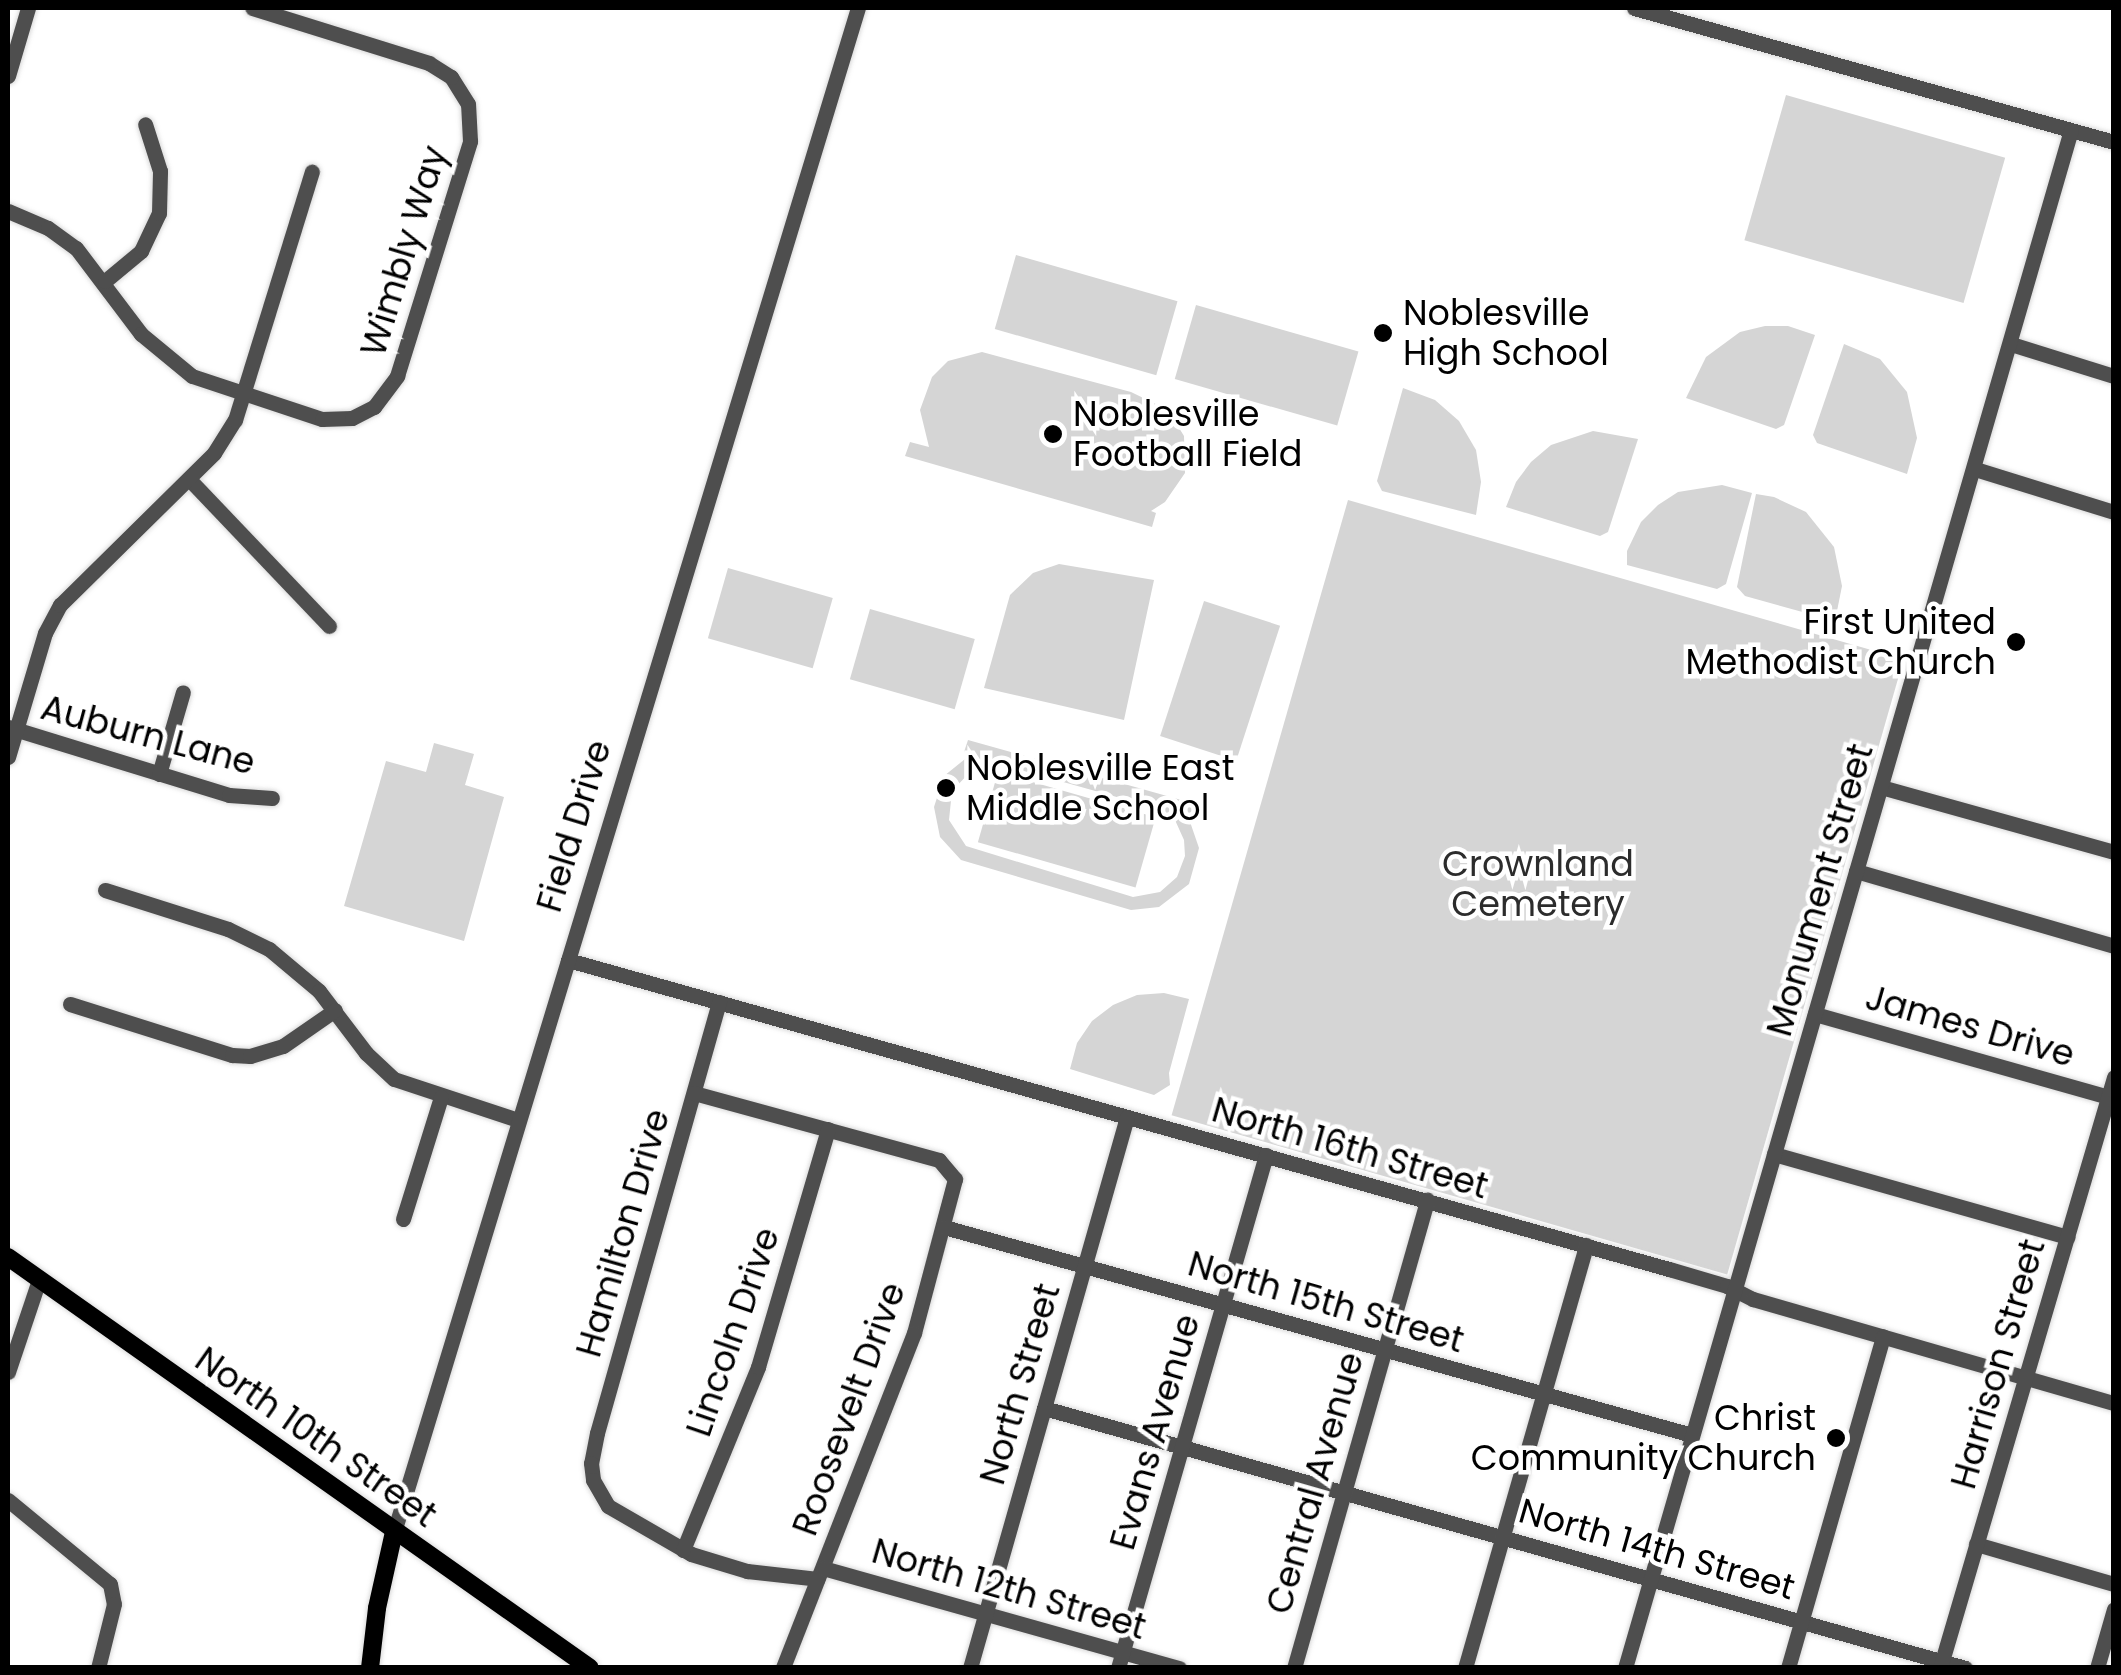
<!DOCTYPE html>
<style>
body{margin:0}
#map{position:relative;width:2121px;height:1675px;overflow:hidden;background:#fff;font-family:Poppins,sans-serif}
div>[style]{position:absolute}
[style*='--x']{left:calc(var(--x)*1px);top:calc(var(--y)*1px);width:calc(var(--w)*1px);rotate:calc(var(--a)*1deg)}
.green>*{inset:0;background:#d5d5d5;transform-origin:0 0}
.roads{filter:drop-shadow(0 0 2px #dbdbdb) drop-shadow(0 0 2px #dbdbdb)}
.minor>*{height:15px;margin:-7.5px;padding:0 7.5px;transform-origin:7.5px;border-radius:7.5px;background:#4e4e4e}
.major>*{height:18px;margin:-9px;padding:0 9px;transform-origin:9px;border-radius:9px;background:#000}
.dots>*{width:28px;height:28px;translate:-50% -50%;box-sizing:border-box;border:5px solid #fff;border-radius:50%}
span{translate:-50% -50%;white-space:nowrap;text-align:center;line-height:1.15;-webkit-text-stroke:9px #fff;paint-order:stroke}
.street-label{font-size:35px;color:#000}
.poi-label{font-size:35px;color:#000}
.left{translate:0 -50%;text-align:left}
.right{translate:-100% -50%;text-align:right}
.park-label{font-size:35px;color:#2c2c2c}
.frame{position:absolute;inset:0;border:10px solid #000;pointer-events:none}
</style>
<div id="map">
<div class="green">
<div style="left:1786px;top:95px;width:228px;height:151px;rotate:16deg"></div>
<div style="left:1016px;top:255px;width:168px;height:77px;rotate:16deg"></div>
<div style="left:1196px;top:305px;width:169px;height:77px;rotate:16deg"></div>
<div style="clip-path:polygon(1765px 326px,1788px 326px,1815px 335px,1784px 425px,1776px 429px,1686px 398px,1706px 357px,1740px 332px)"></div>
<div style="clip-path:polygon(1844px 344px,1880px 359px,1907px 392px,1917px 438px,1907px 474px,1817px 443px,1813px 435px)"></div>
<div style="clip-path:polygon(982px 352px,1131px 392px,1168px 410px,1184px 436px,1185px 473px,1165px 502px,1151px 511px,1156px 513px,1152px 527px,905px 456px,910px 442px,929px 447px,920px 410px,932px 377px,948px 361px)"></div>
<div style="clip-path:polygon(1403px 388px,1435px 400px,1459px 421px,1476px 450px,1481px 482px,1476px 515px,1382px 491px,1377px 481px)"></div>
<div style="clip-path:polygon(1593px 431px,1638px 439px,1608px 532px,1600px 536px,1506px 507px,1516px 482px,1531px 462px,1551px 445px)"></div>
<div style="clip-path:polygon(1722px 485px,1752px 493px,1726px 584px,1717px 589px,1627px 565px,1627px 551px,1641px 522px,1658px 505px,1678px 492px)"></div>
<div style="clip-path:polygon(1756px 494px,1774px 497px,1806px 512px,1834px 547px,1842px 586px,1835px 621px,1745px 596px,1737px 587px)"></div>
<div style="left:1348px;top:500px;width:578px;height:640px;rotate:16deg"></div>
<div style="clip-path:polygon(1059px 564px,1154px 580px,1124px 720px,984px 688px,1010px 595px,1033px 573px)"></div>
<div style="left:728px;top:568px;width:109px;height:73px;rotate:16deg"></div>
<div style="left:1204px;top:601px;width:80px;height:142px;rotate:18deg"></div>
<div style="left:870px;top:609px;width:109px;height:73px;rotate:16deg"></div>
<div style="clip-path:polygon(evenodd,968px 740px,1199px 805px,1195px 817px,1188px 816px,1199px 848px,1189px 884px,1159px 907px,1131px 910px,961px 860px,940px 837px,934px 807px,944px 776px,970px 755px,964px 752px,968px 740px,999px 764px,1163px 810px,1175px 820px,1184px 840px,1185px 856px,1177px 877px,1160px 892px,1133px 897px,966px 846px,949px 820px,952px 791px,972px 770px,999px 764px)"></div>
<div style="clip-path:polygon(434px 743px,474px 754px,465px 785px,504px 797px,464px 941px,344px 906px,386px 761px,426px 772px)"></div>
<div style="left:998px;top:772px;width:164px;height:73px;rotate:16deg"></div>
<div style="clip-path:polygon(1164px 993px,1189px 999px,1169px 1073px,1170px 1085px,1154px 1095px,1070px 1069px,1077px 1043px,1092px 1021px,1113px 1005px,1137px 995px)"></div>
</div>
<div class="roads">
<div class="minor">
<div style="--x:1634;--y:8;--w:498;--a:15.6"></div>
<div style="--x:8;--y:76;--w:71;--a:-73.6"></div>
<div style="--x:8;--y:211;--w:43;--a:23"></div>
<div style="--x:48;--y:228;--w:34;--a:36"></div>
<div style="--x:76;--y:248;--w:108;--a:52.9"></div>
<div style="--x:141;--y:334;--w:66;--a:39.5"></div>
<div style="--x:192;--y:376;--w:137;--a:18.3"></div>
<div style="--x:322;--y:419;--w:30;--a:-2"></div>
<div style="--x:352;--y:418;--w:25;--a:-27"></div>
<div style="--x:374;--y:407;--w:39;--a:-53"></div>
<div style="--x:397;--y:376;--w:246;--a:-72.7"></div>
<div style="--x:470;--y:141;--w:37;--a:-93"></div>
<div style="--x:468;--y:104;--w:32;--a:-122"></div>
<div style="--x:451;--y:77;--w:26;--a:-148"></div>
<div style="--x:429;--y:63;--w:185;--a:-162.7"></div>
<div style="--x:105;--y:281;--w:47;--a:-39.8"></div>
<div style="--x:141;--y:251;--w:42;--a:-64.7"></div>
<div style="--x:159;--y:213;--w:42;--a:-88.6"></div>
<div style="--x:160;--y:171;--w:49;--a:-107.7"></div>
<div style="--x:2011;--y:344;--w:108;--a:17.3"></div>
<div style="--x:1975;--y:469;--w:145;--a:17.2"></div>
<div style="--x:189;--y:479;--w:203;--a:46.4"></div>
<div style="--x:8;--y:727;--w:231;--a:17.1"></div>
<div style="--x:229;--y:795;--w:43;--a:4"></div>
<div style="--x:8;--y:757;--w:129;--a:-73.4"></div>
<div style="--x:45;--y:633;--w:32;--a:-62"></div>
<div style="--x:60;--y:605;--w:216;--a:-44.6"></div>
<div style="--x:214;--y:453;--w:39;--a:-58"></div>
<div style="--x:235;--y:420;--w:260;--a:-72.8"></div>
<div style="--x:159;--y:774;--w:85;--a:-73.7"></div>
<div style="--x:1881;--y:787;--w:242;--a:15.6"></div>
<div style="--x:1856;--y:871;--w:269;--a:16.2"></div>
<div style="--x:105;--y:890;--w:129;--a:17.6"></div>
<div style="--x:228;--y:929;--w:46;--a:26"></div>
<div style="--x:269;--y:949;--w:65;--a:40"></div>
<div style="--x:319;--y:991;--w:78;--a:52.8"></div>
<div style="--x:366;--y:1053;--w:38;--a:43"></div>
<div style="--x:394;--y:1079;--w:131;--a:18.3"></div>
<div style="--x:568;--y:960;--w:1144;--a:15.68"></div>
<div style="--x:1669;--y:1269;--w:60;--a:16.3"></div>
<div style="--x:1727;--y:1286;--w:29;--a:27"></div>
<div style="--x:1753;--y:1299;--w:376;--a:16.1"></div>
<div style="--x:719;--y:1002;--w:448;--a:105.8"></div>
<div style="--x:597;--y:1433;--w:31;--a:101"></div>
<div style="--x:591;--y:1463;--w:17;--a:83"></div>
<div style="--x:593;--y:1480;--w:30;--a:60"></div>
<div style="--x:608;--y:1506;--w:96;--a:30"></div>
<div style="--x:691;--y:1554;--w:59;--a:16.9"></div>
<div style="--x:747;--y:1571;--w:71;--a:6.4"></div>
<div style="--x:70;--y:1004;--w:170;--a:17.5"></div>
<div style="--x:232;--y:1055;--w:18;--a:3"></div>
<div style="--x:250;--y:1056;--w:34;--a:-17"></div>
<div style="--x:283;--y:1046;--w:63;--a:-34.7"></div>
<div style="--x:1815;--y:1014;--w:305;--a:15.8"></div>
<div style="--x:694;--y:1093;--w:254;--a:15.3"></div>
<div style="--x:939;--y:1160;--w:25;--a:50"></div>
<div style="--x:955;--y:1179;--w:159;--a:104.9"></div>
<div style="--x:914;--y:1333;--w:360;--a:111.4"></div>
<div style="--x:1774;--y:1154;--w:305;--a:15.8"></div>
<div style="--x:403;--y:1219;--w:128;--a:-72.7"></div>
<div style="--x:944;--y:1227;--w:776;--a:15.54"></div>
<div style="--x:8;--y:1372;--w:97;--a:-71.4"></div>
<div style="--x:1044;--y:1408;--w:957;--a:15.76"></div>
<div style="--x:8;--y:1500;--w:132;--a:39.5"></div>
<div style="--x:110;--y:1584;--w:20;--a:79"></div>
<div style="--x:114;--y:1604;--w:66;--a:104"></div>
<div style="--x:394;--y:1532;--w:1593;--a:-73.07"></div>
<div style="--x:1976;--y:1544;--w:144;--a:16.2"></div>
<div style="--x:683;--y:1550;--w:198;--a:-67.7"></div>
<div style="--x:758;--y:1367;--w:248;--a:-73.6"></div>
<div style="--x:823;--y:1568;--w:370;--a:15.7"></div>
<div style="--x:970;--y:1668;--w:573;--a:-74.1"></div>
<div style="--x:1118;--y:1668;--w:534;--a:-73.91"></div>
<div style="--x:1294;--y:1668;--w:487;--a:-74.1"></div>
<div style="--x:1465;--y:1668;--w:440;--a:-74"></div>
<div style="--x:1625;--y:1668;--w:1601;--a:-73.83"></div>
<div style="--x:1788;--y:1668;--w:345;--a:-74"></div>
<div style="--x:1940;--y:1668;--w:616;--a:-73.59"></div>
<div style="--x:2097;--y:1668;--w:61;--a:-73.9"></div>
</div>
<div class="major">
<div style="--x:8;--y:1257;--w:712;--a:35.23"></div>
<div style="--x:370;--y:1668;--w:60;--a:-83.3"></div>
<div style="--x:377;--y:1608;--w:78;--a:-77.4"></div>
</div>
</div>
<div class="dots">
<div style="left:1383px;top:333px;background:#000"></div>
<div style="left:1053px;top:434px;background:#000"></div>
<div style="left:2016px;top:642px;background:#000"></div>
<div style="left:946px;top:788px;background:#000"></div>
<div style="left:1836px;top:1438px;background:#000"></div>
</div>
<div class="street-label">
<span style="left:404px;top:251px;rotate:-73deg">Wimbly Way</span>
<span style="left:148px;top:735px;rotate:15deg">Auburn Lane</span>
<span style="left:574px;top:826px;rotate:-73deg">Field Drive</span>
<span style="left:1820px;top:890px;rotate:-74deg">Monument Street</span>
<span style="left:1970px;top:1026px;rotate:16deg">James Drive</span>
<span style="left:1350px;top:1148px;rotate:16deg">North 16th Street</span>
<span style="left:623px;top:1233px;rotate:-74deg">Hamilton Drive</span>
<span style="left:1326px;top:1302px;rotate:16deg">North 15th Street</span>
<span style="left:733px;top:1332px;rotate:-71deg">Lincoln Drive</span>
<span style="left:1998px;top:1364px;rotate:-74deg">Harrison Street</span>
<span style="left:1020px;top:1384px;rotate:-74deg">North Street</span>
<span style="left:849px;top:1409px;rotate:-70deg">Roosevelt Drive</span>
<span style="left:1155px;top:1432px;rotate:-74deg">Evans Avenue</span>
<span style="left:316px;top:1437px;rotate:35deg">North 10th Street</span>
<span style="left:1315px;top:1483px;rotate:-74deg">Central Avenue</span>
<span style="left:1657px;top:1549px;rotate:16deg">North 14th Street</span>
<span style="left:1009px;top:1589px;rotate:16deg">North 12th Street</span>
</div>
<div class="poi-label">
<span class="left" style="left:1403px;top:333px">Noblesville<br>High School</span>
<span class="left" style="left:1073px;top:434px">Noblesville<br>Football Field</span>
<span class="right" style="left:1996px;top:642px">First United<br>Methodist Church</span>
<span class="left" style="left:966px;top:788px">Noblesville East<br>Middle School</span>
<span class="right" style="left:1816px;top:1438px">Christ<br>Community Church</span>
</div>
<div class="park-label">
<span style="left:1538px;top:884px">Crownland<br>Cemetery</span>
</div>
<div class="frame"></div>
</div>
